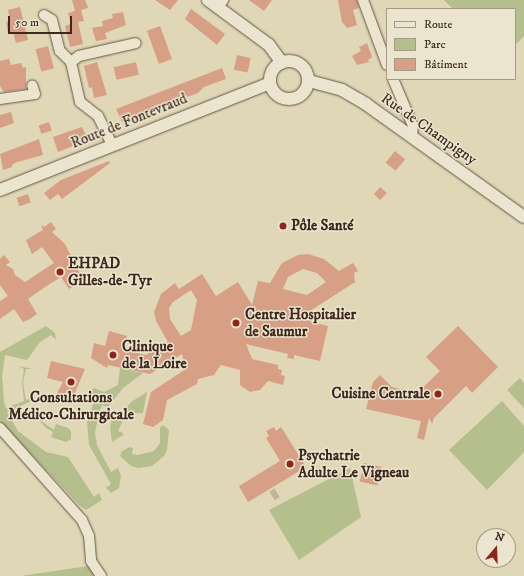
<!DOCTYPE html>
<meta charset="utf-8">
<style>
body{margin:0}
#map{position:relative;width:524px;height:576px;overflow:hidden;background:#e0d7b7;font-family:"IM FELL DW Pica",serif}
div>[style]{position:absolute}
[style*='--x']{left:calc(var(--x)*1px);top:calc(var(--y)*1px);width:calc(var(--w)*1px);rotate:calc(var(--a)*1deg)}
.green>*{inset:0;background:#b5be8d}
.building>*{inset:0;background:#d69f86;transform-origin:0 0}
.minor-tunnel>*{height:10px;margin-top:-5px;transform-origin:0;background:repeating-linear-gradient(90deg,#c0b498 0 10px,transparent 0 15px)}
.roads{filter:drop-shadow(0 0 1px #665443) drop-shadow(0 0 1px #665443)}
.minor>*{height:10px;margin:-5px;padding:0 5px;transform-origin:5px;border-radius:5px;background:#ebe5d0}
.tertiary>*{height:12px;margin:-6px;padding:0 6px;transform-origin:6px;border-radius:6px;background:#ebe5d0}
.tertiary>.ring{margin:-6px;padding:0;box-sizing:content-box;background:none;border:12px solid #ebe5d0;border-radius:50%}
.dots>*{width:11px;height:11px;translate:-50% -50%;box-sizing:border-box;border:2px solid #ebe5d0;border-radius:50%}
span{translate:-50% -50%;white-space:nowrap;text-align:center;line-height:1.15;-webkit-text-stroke:3px #ebe5d0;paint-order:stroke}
.street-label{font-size:15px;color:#3e281c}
.poi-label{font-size:15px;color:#3e281c;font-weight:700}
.left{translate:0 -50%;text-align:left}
.right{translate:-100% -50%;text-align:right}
.legend{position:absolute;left:386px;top:8px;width:130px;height:72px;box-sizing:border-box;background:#ebe5d0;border:1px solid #a69988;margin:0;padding:5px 7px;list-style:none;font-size:12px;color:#3e281c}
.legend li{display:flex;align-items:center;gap:8px;height:20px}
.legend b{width:20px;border:1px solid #a69988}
.north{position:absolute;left:476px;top:528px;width:40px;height:40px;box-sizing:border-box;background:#ebe5d0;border:1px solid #a69988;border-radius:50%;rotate:19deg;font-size:11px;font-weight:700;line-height:16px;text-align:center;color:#3e281c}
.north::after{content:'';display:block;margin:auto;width:14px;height:18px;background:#8f2418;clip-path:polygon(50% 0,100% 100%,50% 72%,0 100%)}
.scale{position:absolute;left:8px;top:16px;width:64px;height:18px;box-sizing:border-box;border:2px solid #3e281c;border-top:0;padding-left:5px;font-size:12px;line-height:14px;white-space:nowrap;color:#3e281c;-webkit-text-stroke:3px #ebe5d0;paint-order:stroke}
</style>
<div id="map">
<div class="green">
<div style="clip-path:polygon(444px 0,524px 0,524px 36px,515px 45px,515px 9px,453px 9px)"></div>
<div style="clip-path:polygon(46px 326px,55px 333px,56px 340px,51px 335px,40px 342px,27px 360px,5px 355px,2px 376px,4px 402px,6px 408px,24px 401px,22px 383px,24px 369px,18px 366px,32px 369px,26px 369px,23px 383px,26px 400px,32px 398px,32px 401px,7px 412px,18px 431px,46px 452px,68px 457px,94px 497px,99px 493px,102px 500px,86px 510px,80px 506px,0 421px,0 352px)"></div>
<div style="clip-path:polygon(120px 368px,143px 373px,123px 388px,108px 407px,102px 405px,99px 413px,95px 433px,97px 445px,111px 472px,118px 468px,121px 476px,119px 488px,111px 493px,106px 488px,111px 484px,89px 445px,87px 422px,95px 398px,88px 395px,94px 388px,104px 392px,118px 385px)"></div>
<div style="clip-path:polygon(520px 378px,524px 383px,524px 408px,507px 390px)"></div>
<div style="clip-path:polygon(147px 392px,143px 413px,134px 413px,123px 420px,118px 431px,123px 433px,123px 435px,112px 442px,110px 428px,112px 417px,118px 419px,131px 402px)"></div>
<div style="clip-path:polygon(502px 401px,524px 426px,524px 452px,487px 490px,449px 450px)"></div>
<div style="clip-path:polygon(36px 405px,31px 410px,40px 420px,54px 430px,56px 424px,68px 428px,71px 431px,71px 439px,66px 442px,51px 437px,53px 432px,46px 428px,30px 410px,23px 411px)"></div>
<div style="clip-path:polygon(163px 425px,169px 430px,167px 450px,164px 456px,152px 466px,138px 468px,131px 466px,120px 456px,122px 451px,130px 447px,133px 448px,132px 454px,138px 455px,154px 451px,160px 443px,160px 427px)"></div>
<div style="clip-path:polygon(350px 468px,361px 517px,299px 560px,269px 510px)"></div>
<div style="clip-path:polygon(90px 565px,97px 576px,21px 576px,88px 566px)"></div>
</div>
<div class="building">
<div style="clip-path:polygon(72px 0,85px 0,88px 8px,81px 10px,84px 21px,78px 22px,83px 44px,70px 47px,65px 26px,71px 24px,68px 13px,75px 11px)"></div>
<div style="clip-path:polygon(155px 0,178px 0,170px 10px)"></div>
<div style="clip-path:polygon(249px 0,272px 0,264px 11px)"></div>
<div style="clip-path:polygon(338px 0,357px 0,359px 8px,353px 10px,357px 25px,347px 28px,342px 22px)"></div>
<div style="clip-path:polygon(20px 7px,28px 40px,16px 43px,13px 32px,8px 33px,6px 22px,10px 21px,8px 10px)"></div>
<div style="clip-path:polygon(191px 9px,225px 34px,217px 45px,185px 19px)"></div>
<div style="clip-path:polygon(123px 12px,126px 25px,105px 33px,107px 39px,96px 41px,92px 28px,103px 26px,102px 21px,113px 18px,112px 14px)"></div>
<div style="left:160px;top:26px;width:35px;height:14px;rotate:70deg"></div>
<div style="clip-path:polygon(367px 43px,372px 57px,368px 60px,369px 62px,357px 65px,352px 56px,361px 51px,359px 47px)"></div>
<div style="left:48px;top:46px;width:23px;height:13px;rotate:75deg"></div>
<div style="left:237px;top:55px;width:14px;height:15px;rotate:12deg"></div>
<div style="clip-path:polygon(9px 59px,11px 65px,21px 63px,23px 68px,26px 67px,26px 89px,4px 92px,0 86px,0 61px)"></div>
<div style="clip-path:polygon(97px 62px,107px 95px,94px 98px,92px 87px,89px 88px,84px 66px)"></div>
<div style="left:136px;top:62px;width:13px;height:23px;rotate:77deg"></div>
<div style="clip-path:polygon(222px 68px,226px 79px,204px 87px,198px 93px,187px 97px,187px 95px,122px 122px,116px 109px)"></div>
<div style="clip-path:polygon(11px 112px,14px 123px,0 128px,0 115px)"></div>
<div style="left:49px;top:122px;width:9px;height:11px;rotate:72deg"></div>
<div style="clip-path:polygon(82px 127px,88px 140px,58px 152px,53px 137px)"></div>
<div style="clip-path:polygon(39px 139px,43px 155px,17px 162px,12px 165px,12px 167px,3px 170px,0 154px)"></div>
<div style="left:395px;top:151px;width:13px;height:15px;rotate:39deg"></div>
<div style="clip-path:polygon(109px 161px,110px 163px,62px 199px,58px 194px,50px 200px,44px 193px,61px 180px)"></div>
<div style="clip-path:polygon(380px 187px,387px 193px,380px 200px,374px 194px)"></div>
<div style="left:28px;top:194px;width:9px;height:12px;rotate:72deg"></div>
<div style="clip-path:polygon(51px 222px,56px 229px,52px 232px,65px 244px,72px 258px,70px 260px,85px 279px,69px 289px,61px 277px,45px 287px,28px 299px,37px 314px,30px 319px,23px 322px,14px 309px,0 319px,0 301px,8px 296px,0 285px,0 259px,4px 255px,10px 262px,6px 265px,13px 269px,15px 275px,25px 282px,54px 263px,42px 247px,32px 254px,26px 240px,43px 230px,41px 225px,44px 227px)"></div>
<div style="clip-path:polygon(evenodd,308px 254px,324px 259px,339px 271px,353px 263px,358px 271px,354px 273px,355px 282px,310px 311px,313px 317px,311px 322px,328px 326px,320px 361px,294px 355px,294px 359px,287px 358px,288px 354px,246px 344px,252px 359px,278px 365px,278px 369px,282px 370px,281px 375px,285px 376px,283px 385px,268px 381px,260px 390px,250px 392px,240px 385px,240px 370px,221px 365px,214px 375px,198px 379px,197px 384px,167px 400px,163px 420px,153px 427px,143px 424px,151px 392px,186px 369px,182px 354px,150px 374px,108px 365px,107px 368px,91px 358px,94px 343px,105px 346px,109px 331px,127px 336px,123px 350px,146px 355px,168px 342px,156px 321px,154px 312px,161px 294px,175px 283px,179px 289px,202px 274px,216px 296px,238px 282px,252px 305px,258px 281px,270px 283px,282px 263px,298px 255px,308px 254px,303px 269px,317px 273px,326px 282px,307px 295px,283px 289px,288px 277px,303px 269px,308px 254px,191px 290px,197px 300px,191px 330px,181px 336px,170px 319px,169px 308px,173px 302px,191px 290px)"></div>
<div style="clip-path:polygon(458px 326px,498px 367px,472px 393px,466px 386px,434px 418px,432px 424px,429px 418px,424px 440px,417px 438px,421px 421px,366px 409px,373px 382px,380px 375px,392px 387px,417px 393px,440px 371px,426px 357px)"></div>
<div style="clip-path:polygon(51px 361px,85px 369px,71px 402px,56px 395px,63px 382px,47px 378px)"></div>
<div style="clip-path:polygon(274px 427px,276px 431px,281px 427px,306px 467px,248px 502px,239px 486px,280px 461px,266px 438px,269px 436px,266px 431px)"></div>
<div style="left:364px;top:463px;width:18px;height:19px;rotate:13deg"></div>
</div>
<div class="minor-tunnel">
<div style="--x:272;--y:496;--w:6;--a:-31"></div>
</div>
<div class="roads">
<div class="minor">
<div style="--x:363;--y:0;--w:69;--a:69.7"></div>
<div style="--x:218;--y:7;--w:9;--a:-54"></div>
<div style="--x:44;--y:15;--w:9;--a:32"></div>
<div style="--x:52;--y:20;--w:32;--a:76"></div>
<div style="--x:60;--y:51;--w:16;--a:45"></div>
<div style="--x:71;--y:62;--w:41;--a:77.3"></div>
<div style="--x:80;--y:102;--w:23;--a:38"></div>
<div style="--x:98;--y:116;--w:32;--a:64"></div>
<div style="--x:71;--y:62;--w:10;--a:-37"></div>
<div style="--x:79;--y:56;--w:58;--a:-12.8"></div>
<div style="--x:393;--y:79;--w:51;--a:66.9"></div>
<div style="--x:413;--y:126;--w:9;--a:96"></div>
<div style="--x:0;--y:99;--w:35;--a:-8"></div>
<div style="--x:35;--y:94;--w:9;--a:-108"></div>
<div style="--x:0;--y:428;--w:123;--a:48.3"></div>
<div style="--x:82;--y:520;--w:17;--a:66"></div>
<div style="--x:89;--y:536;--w:25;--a:85"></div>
<div style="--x:91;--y:561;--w:18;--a:56"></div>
</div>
<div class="tertiary">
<div style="--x:208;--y:0;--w:76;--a:36.4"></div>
<div style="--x:269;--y:45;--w:22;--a:54"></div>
<div class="ring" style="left:270px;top:61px;width:26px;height:26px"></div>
<div style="--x:309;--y:81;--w:34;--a:15"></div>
<div style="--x:342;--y:90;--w:28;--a:30"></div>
<div style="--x:366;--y:104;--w:194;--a:35.6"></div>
<div style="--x:0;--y:190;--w:290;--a:-21.6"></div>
</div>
</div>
<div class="dots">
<div style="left:283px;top:226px;background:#8f2418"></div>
<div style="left:60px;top:272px;background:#8f2418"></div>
<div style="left:236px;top:323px;background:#8f2418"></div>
<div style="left:113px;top:355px;background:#8f2418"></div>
<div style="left:71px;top:382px;background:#8f2418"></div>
<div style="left:438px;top:394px;background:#8f2418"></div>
<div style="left:290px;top:464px;background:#8f2418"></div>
</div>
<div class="street-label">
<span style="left:129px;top:121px;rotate:-22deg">Route de Fontevraud</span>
<span style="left:429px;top:129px;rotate:35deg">Rue de Champigny</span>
</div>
<div class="poi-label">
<span class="left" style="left:291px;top:226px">Pôle Santé</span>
<span class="left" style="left:68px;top:272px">EHPAD<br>Gilles-de-Tyr</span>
<span class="left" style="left:245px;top:323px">Centre Hospitalier<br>de Saumur</span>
<span class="left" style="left:122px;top:355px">Clinique<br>de la Loire</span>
<span class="right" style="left:430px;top:394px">Cuisine Centrale</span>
<span style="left:71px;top:406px">Consultations<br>Médico-Chirurgicale</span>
<span class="left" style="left:298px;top:464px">Psychatrie<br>Adulte Le Vigneau</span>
</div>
<ul class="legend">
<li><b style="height:5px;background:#ebe5d0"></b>Route</li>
<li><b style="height:11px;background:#b5be8d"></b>Parc</li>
<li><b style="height:11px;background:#d69f86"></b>Bâtiment</li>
</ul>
<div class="north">N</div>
<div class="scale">50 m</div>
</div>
